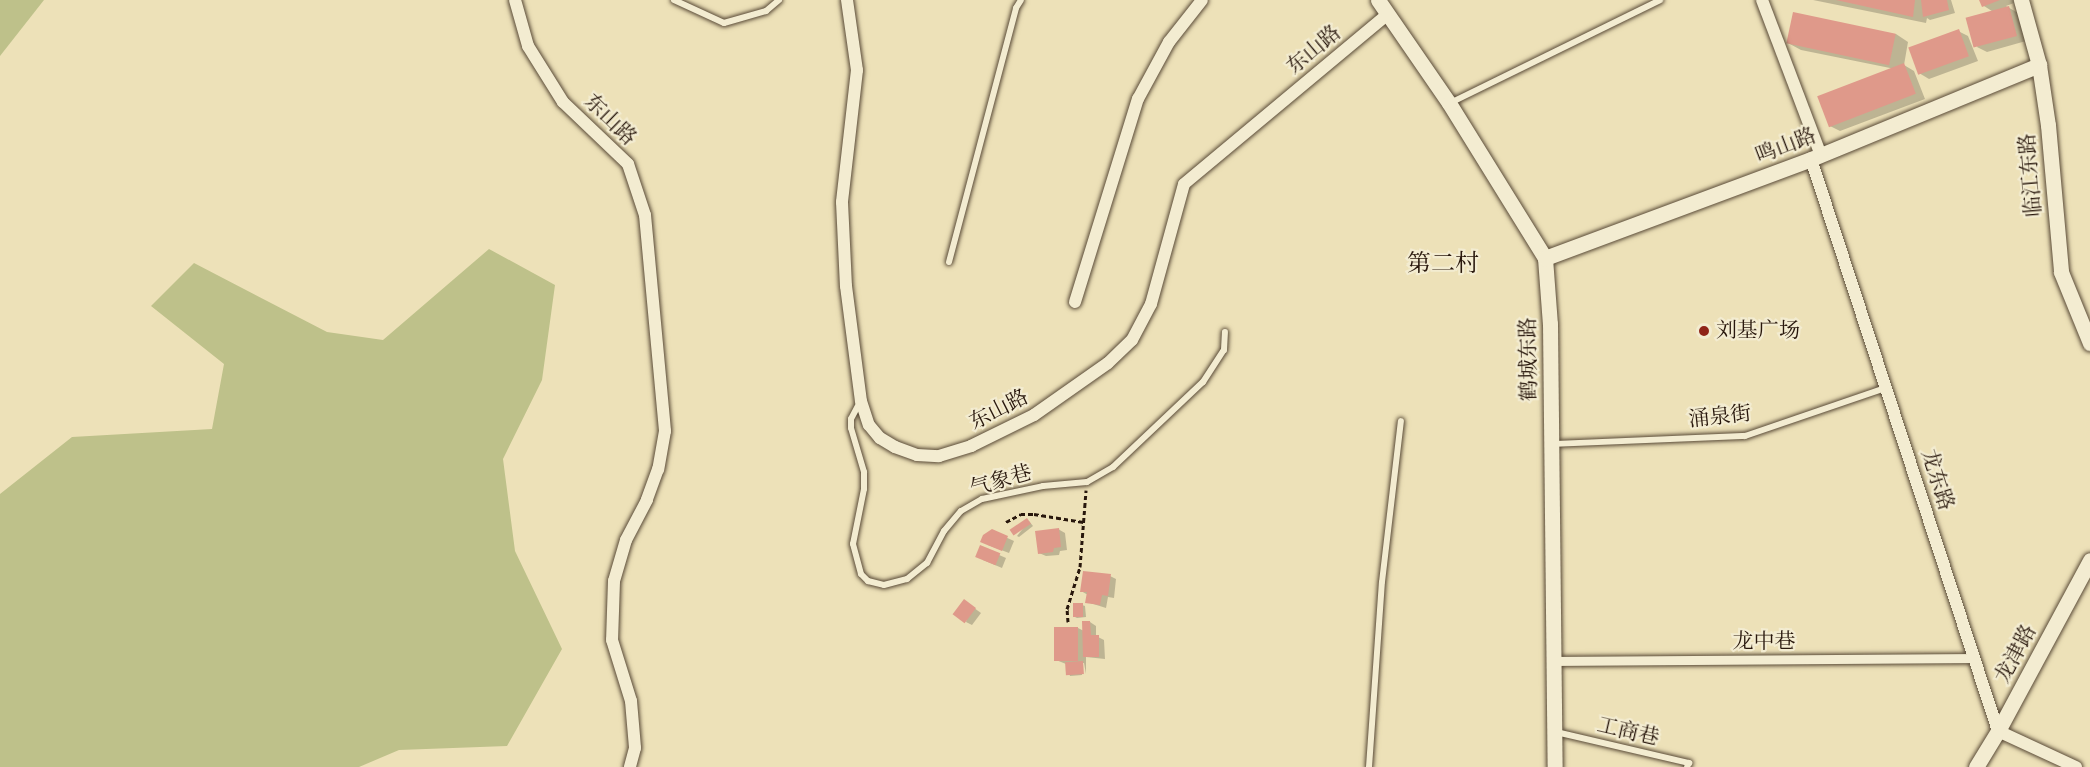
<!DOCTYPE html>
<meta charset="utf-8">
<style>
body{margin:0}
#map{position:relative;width:2090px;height:767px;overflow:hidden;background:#ede1b8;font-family:"IM FELL Double Pica","Noto Serif SC",serif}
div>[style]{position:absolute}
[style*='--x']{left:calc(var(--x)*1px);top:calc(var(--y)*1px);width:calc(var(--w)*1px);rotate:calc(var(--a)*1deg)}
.green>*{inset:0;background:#bec18a}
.shadow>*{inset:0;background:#0003}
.building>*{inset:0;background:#df998a;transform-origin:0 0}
.path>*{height:3px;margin-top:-1.5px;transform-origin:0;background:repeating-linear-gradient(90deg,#28170c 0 4.5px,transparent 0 7.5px)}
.roads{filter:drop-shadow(0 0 2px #594a37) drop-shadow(0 0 2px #594a37)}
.service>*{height:6px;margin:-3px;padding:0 3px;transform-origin:3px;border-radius:3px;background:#f3ecd1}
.pedestrian>*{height:9px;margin:-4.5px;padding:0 4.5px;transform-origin:4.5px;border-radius:4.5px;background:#f3ecd1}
.minor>*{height:12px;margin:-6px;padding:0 6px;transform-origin:6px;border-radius:6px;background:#f3ecd1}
.tertiary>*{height:15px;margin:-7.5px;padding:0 7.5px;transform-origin:7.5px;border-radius:7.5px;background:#f3ecd1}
.dots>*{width:16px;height:16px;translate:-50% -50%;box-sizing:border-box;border:3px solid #f3ecd1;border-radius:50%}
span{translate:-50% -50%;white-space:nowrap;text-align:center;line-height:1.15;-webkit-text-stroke:4.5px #f3ecd1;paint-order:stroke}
.street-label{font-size:21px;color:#28170c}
.poi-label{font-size:21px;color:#28170c}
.left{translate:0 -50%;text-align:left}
.quarter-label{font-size:24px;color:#28170c}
</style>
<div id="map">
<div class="green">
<div style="clip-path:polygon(0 0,44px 0,0 56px)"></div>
<div style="clip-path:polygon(489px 249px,555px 285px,542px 380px,503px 459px,515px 551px,562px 649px,507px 746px,399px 750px,359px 767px,0 767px,0 494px,72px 437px,212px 429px,224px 364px,151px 306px,194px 263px,327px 332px,383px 340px)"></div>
</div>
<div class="shadow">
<div style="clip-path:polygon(1813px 0,1951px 0,1955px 13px,1930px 20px,1927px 18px,1926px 23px)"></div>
<div style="clip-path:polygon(1981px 0,2013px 0,2014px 3px,2006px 6px,2018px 13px,2026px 41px,1987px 52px,1977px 47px,1995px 13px,1984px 6px)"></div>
<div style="clip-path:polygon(1958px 31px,1968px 36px,1978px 61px,1929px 79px,1919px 73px)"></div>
<div style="clip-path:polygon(1896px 34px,1908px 42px,1904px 65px,1914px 71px,1925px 99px,1840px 131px,1830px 126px,1895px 69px,1801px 50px,1788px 43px)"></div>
<div style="clip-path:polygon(1029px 521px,1033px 526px,1019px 537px,1017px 536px)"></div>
<div style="clip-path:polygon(1058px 529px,1065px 533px,1067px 550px,1060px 551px,1059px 555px,1046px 556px,1039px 553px)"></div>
<div style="clip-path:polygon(992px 531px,1014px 541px,1009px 553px,988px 545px)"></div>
<div style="clip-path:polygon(981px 547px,1006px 558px,1002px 568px,983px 560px)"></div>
<div style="clip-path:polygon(1110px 576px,1116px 579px,1114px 598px,1108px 597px,1106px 608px,1087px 602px,1088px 595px,1081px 591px)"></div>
<div style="clip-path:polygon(970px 605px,981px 613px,972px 625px,966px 622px)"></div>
<div style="clip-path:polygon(1082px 605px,1085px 606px,1086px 617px,1077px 618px,1075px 617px)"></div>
<div style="clip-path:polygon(1090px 622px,1096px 626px,1096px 636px,1104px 640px,1105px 659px,1086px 657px,1086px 674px,1084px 663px,1081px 663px,1082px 675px,1070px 676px,1066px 664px,1056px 660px,1078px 628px,1084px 631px)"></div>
</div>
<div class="building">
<div style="clip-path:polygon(1836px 0,1915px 0,1913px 17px)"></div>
<div style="clip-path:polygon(1921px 0,1947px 0,1949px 10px,1923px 17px)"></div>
<div style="clip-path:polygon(1979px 0,2000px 0,1982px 7px)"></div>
<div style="left:2009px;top:6px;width:31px;height:45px;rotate:75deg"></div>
<div style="left:1793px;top:12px;width:105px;height:32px;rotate:12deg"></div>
<div style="left:1959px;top:29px;width:29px;height:54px;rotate:70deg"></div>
<div style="left:1904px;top:63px;width:33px;height:93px;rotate:69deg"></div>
<div style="left:1027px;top:518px;width:7px;height:21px;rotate:56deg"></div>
<div style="clip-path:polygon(1059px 528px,1061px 547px,1054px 548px,1053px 552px,1038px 554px,1035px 531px)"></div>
<div style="clip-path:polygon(992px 529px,1008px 536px,1002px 551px,980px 542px,983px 535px)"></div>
<div style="left:980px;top:545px;width:22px;height:13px;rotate:22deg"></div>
<div style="clip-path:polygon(1083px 571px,1111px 574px,1108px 596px,1102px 595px,1100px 605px,1085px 603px,1087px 592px,1080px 592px)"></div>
<div style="left:964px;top:599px;width:15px;height:19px;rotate:37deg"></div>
<div style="left:1083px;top:603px;width:14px;height:10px;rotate:90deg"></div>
<div style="clip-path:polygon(1082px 621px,1090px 621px,1091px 635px,1099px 635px,1099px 657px,1083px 657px)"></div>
<div style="left:1054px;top:627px;width:24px;height:34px"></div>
<div style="left:1083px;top:661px;width:13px;height:18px;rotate:86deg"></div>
</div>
<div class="path">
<div style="--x:1006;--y:522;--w:17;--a:-28"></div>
<div style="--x:1021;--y:514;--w:13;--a:0"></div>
<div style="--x:1034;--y:514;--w:50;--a:9.3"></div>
<div style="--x:1068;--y:622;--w:13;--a:-94"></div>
<div style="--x:1067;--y:609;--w:44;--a:-72.8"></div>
<div style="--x:1080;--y:567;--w:77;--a:-85.5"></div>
</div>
<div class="roads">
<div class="service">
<div style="--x:674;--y:0;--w:55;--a:24.7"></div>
<div style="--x:724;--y:23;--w:44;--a:-15.9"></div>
<div style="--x:766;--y:11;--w:17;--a:-40"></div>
<div style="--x:1450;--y:103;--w:234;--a:-26.1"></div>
<div style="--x:949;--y:262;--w:263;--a:-75.2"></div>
<div style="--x:1016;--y:8;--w:9;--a:-58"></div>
<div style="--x:860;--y:402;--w:19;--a:118"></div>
<div style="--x:851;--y:419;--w:9;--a:90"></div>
<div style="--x:851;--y:428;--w:46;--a:73.5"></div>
<div style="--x:864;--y:472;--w:17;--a:90"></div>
<div style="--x:864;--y:489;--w:56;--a:101.3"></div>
<div style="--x:853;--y:544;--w:31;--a:75"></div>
<div style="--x:861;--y:574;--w:10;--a:45"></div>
<div style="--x:868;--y:581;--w:16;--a:14"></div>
<div style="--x:884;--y:585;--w:24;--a:-15"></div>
<div style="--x:907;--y:579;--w:26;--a:-39"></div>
<div style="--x:927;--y:563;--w:36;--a:-62"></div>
<div style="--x:944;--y:531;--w:26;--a:-50"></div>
<div style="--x:961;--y:511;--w:24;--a:-30"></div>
<div style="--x:982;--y:499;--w:62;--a:-12"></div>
<div style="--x:1043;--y:486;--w:44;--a:-5.2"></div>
<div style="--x:1087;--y:482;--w:30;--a:-30"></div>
<div style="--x:1113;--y:467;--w:124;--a:-43.4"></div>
<div style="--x:1203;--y:382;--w:38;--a:-57"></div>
<div style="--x:1224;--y:350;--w:18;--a:-87"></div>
<div style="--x:1553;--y:444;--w:192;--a:-2.4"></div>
<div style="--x:1745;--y:436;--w:148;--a:-18.9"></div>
<div style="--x:1556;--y:732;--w:137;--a:13.1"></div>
<div style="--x:1689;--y:763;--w:4;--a:117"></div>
<div style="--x:1369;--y:767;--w:185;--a:-86"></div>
<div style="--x:1382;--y:582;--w:162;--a:-83.3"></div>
</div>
<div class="pedestrian">
<div style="--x:1554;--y:661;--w:420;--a:-0.4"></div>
</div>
<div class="minor">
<div style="--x:515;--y:0;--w:48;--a:74.2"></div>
<div style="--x:528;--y:46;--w:66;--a:58"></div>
<div style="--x:563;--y:102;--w:90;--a:43.6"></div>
<div style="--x:628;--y:164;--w:54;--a:71.6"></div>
<div style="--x:645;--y:215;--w:217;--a:84.7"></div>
<div style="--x:665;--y:431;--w:39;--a:100"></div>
<div style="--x:658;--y:469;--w:33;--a:110"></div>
<div style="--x:647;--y:500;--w:45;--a:117.7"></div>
<div style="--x:626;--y:540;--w:43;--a:106.3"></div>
<div style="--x:614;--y:581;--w:59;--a:91.9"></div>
<div style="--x:612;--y:640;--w:64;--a:72.7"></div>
<div style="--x:631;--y:701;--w:47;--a:85.1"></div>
<div style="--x:635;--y:748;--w:20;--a:105"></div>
<div style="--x:847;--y:0;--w:71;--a:81.9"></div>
<div style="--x:857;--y:70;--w:133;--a:96.5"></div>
<div style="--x:842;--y:202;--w:84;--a:87.3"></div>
<div style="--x:846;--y:286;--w:116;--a:82.6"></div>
<div style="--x:861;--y:401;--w:25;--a:72"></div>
<div style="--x:869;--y:425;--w:17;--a:50"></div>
<div style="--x:880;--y:438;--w:17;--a:31"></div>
<div style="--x:895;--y:447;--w:23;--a:20"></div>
<div style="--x:917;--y:455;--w:22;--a:3"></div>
<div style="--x:939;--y:456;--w:34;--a:-17"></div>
<div style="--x:971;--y:446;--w:70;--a:-26.2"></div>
<div style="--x:1034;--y:415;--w:90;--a:-35.1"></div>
<div style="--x:1108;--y:363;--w:33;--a:-44"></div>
<div style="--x:1132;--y:340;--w:41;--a:-62.2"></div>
<div style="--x:1151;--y:304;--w:124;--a:-74.6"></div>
<div style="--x:1184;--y:184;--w:266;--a:-39.8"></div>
<div style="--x:1762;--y:0;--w:166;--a:69.2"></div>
<div style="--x:1811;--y:159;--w:602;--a:71.9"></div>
<div style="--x:1998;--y:731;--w:86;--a:24.8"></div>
<div style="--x:1075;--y:302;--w:213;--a:-72.8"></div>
<div style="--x:1138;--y:99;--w:65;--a:-61.5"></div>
<div style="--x:1169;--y:42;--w:53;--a:-51.8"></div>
</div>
<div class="tertiary">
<div style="--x:1378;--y:0;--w:125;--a:55.4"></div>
<div style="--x:1449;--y:103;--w:182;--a:58.2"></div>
<div style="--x:1545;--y:258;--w:66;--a:85.7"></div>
<div style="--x:1550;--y:324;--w:443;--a:89.4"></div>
<div style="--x:2021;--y:0;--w:67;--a:74.5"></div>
<div style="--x:2039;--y:65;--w:61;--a:81.5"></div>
<div style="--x:2048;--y:125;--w:148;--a:84.9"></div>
<div style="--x:2061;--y:272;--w:77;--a:67.8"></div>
<div style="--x:1545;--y:258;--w:284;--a:-20.4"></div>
<div style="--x:1811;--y:159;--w:247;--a:-22.4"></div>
<div style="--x:1976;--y:767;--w:42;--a:-58.6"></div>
<div style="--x:1998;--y:731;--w:194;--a:-61.7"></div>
</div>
</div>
<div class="dots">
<div style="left:1704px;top:331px;background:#8f2418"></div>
</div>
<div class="street-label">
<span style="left:1314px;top:50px;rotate:-40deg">东山路</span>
<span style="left:610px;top:120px;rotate:44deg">东山路</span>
<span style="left:1786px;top:146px;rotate:-21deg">鸣山路</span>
<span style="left:2031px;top:175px;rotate:-95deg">临江东路</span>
<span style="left:1529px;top:359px;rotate:-91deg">鹤城东路</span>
<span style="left:999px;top:410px;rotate:-27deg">东山路</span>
<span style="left:1720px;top:417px;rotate:-6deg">涌泉街</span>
<span style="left:1937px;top:480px;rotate:72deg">龙东路</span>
<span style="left:1001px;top:481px;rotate:-16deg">气象巷</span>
<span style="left:1764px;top:642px">龙中巷</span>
<span style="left:2016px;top:654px;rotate:-62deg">龙津路</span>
<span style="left:1628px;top:732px;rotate:13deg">工商巷</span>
</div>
<div class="poi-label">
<span class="left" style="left:1716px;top:331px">刘基广场</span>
</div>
<div class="quarter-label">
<span style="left:1443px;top:264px">第二村</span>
</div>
</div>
